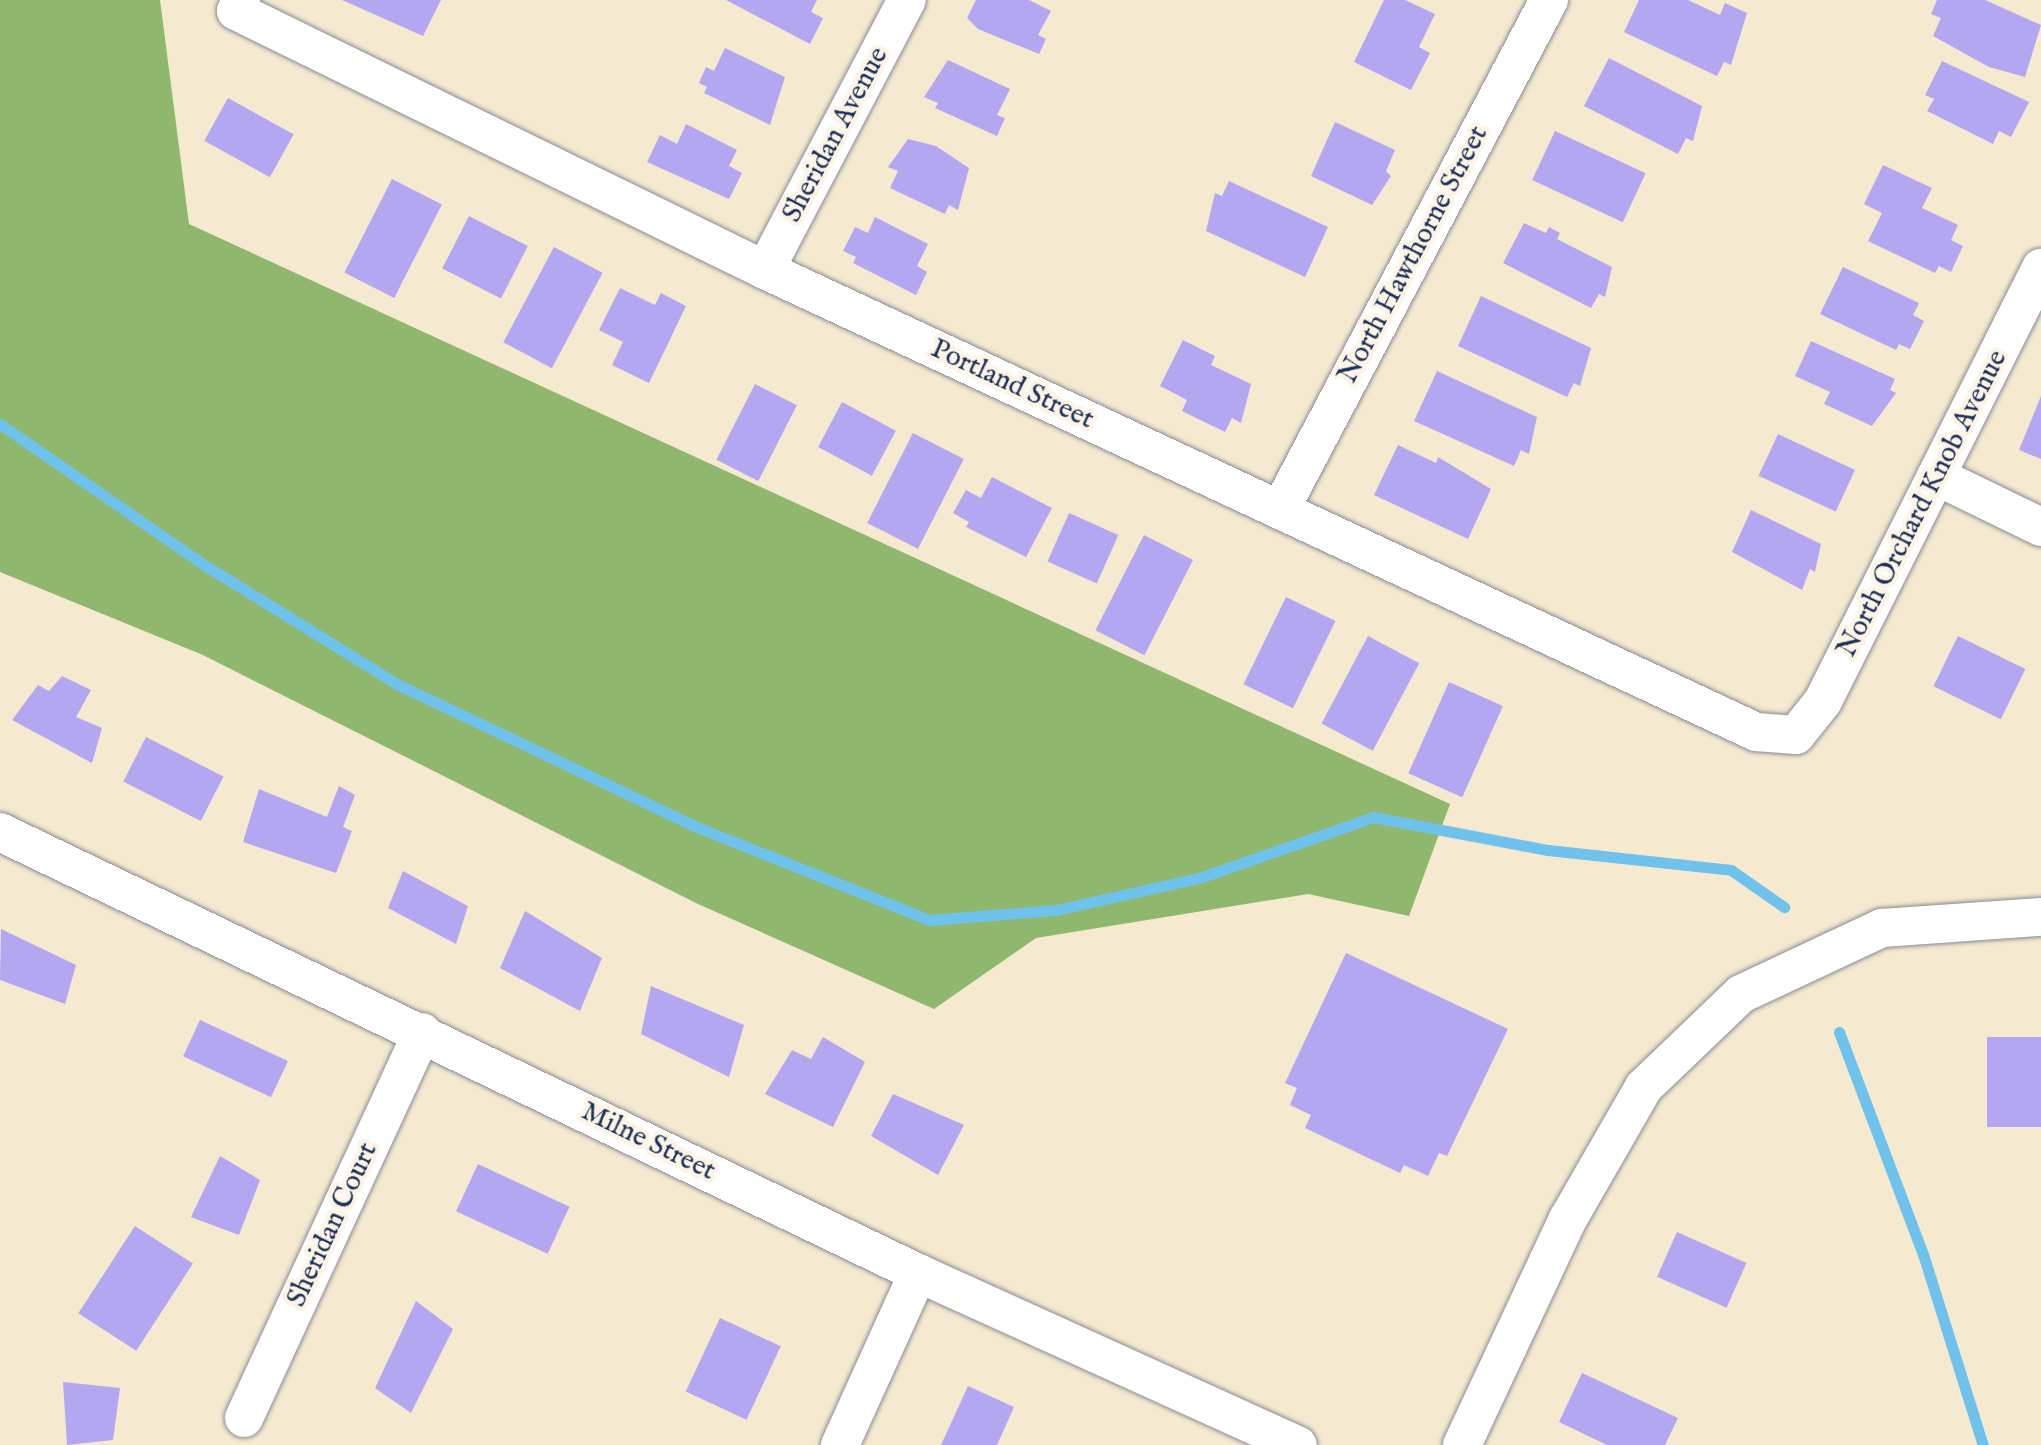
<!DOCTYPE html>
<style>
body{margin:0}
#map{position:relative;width:2041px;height:1445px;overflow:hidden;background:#f5e9cf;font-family:"IM FELL English",serif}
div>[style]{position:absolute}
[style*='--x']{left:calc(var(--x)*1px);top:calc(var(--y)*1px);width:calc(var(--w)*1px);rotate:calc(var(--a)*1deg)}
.forest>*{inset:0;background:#8fb86e}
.stream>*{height:11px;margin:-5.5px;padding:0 5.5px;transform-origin:5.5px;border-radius:5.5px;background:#6fc2eb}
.building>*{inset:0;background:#b4a7f1;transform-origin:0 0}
.roads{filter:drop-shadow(0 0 2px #888c96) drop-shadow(0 0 2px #888c96)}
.minor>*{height:38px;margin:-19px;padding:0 19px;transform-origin:19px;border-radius:19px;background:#fff}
span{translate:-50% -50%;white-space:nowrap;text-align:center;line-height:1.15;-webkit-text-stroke:9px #fcf5e5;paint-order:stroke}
.street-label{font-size:28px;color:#1b2f5e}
</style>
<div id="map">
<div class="forest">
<div style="clip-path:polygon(0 0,160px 0,189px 224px,1450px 804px,1409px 916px,1308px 894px,1036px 938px,934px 1009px,698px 904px,203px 655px,0 572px)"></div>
</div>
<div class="stream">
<div style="--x:0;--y:424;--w:250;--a:34.6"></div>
<div style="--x:206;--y:566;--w:225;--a:31.7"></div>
<div style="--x:397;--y:684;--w:332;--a:25.5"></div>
<div style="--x:697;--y:827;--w:250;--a:21.8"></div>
<div style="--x:929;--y:920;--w:127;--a:-4.5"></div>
<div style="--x:1056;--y:910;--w:150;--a:-12.7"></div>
<div style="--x:1202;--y:877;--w:181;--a:-19.3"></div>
<div style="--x:1373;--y:817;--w:178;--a:10.7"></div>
<div style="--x:1548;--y:850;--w:184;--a:6.2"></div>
<div style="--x:1731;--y:870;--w:65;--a:34.9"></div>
<div style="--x:1839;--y:1032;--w:237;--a:69.3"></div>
<div style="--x:1923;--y:1254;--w:200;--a:72.6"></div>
</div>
<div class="building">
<div style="clip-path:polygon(342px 0,441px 0,423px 36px)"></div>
<div style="clip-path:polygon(726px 0,817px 0,811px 12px,823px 18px,810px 44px)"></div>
<div style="clip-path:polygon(976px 0,1029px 0,1051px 11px,1038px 35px,1046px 39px,1039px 54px,978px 29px,967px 18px)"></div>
<div style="clip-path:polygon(1384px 0,1405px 0,1435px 14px,1419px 47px,1430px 53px,1411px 90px,1354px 62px)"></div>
<div style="clip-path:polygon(1639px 0,1688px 0,1720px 15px,1725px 3px,1747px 13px,1731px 65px,1724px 62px,1717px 76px,1624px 32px)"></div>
<div style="clip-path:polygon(1937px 0,1985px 0,2041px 25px,2025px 77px,1989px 67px,1933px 36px,1941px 18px,1931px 14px)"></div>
<div style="clip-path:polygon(725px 48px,785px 77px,770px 125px,704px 93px,707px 87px,699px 83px,706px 67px,714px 71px)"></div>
<div style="clip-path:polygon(1609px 58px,1702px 106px,1693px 141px,1686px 138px,1678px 154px,1584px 106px)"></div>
<div style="clip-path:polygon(948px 60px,1010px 89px,997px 115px,1005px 118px,997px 136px,935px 108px,938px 103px,924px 97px)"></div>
<div style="clip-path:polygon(1942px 61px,2029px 102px,2011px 137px,1999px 131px,1993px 144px,1927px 111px,1934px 99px,1925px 95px)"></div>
<div style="left:228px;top:98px;width:75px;height:49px;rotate:29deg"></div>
<div style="clip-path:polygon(1335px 122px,1395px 150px,1386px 171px,1391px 176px,1372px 205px,1311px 176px)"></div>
<div style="clip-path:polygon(686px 124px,737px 150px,729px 166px,742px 173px,729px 199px,647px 162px,660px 135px,677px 144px)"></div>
<div style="left:1555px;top:131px;width:100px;height:54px;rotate:25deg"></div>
<div style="clip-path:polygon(908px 139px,936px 146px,969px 168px,958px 210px,949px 205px,945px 214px,890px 188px,898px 171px,888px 167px)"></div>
<div style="clip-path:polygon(1883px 165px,1932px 188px,1922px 208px,1958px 225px,1951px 240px,1963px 246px,1951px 272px,1939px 266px,1935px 273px,1868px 241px,1882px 213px,1864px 204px)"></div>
<div style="left:392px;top:179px;width:56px;height:105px;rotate:27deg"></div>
<div style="clip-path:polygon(1229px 181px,1328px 227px,1305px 277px,1206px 231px,1215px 193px,1222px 196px)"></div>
<div style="left:469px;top:216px;width:66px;height:59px;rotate:27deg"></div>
<div style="clip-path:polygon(875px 217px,928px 244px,917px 266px,927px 272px,916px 295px,853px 263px,856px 257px,843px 251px,855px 227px,868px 233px)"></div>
<div style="clip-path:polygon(1524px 223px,1546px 233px,1549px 227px,1560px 233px,1557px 239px,1612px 267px,1605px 297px,1599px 294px,1591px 308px,1503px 263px)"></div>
<div style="left:554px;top:247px;width:55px;height:108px;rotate:28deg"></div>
<div style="clip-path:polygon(1843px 267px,1919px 303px,1913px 315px,1924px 321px,1910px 349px,1899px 344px,1896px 350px,1820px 314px)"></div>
<div style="clip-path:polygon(620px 288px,655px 305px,661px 293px,686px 306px,649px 383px,612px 365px,623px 342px,599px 330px)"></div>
<div style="clip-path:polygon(1481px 296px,1591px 348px,1580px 386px,1574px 383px,1567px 397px,1458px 346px)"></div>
<div style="clip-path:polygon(1183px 340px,1215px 356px,1211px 365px,1251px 384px,1241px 423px,1232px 418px,1225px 432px,1182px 411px,1187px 400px,1160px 386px)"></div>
<div style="clip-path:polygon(1811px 341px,1895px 379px,1890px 390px,1896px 393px,1872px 426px,1824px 404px,1830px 392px,1795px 376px)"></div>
<div style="clip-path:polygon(1437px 371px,1537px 417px,1529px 454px,1521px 450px,1514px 466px,1414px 421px)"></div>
<div style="left:755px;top:384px;width:47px;height:85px;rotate:27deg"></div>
<div style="clip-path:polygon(2041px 396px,2041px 459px,2019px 450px)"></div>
<div style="left:842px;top:402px;width:61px;height:51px;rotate:28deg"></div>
<div style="left:913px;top:433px;width:57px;height:101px;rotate:27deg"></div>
<div style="left:1778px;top:434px;width:85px;height:46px;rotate:25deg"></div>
<div style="clip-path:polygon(1398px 445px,1436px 463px,1438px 457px,1491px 489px,1468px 539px,1374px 495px)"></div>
<div style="clip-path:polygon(992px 477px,1052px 508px,1026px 557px,966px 527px,969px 522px,953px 513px,966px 490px,981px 498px)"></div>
<div style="clip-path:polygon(1751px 510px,1821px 544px,1815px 572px,1810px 569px,1802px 590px,1732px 552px)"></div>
<div style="left:1069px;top:513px;width:54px;height:53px;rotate:24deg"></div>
<div style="left:1144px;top:535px;width:55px;height:107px;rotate:27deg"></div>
<div style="left:1286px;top:597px;width:55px;height:97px;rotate:26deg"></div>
<div style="left:1368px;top:636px;width:58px;height:99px;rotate:28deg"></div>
<div style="left:1958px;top:636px;width:75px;height:56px;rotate:26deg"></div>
<div style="clip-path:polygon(62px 676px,91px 690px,76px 717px,102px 728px,92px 763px,12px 720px,38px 685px,49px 691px)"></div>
<div style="left:1449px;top:682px;width:59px;height:100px;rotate:24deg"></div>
<div style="left:146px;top:737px;width:87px;height:50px;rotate:27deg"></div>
<div style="clip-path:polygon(339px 786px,355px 795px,343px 827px,352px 831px,336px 873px,243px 842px,259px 789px,327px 817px)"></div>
<div style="clip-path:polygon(403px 871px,468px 906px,456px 944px,388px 908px)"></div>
<div style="clip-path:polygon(525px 911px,602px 958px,580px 1011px,500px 968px)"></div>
<div style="clip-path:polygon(1px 929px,76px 965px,65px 1004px,0 980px)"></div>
<div style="clip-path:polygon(1346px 953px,1508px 1029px,1447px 1156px,1439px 1153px,1428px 1176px,1404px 1165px,1400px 1173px,1305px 1128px,1311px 1115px,1290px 1105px,1297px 1088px,1285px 1083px)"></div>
<div style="clip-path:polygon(651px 986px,744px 1025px,729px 1077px,641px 1034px)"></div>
<div style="left:200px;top:1020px;width:97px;height:40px;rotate:25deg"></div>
<div style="clip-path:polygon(823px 1037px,865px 1062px,833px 1127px,765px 1094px,792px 1050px,811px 1059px)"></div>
<div style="left:2041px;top:1037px;width:90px;height:54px;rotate:90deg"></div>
<div style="clip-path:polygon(893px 1094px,964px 1125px,938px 1175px,871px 1136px)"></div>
<div style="clip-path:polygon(220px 1156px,260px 1180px,239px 1235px,191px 1217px)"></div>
<div style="left:478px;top:1164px;width:101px;height:52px;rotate:25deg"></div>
<div style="left:135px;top:1226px;width:69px;height:104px;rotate:33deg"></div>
<div style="left:1677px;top:1232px;width:76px;height:49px;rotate:24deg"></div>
<div style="clip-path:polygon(416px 1301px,453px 1329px,411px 1413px,375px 1388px)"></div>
<div style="left:720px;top:1318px;width:67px;height:81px;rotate:25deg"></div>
<div style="clip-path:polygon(1582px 1373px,1678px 1418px,1665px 1445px,1607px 1445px,1559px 1422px)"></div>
<div style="clip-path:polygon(63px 1382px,120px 1388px,113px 1440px,67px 1445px)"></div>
<div style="clip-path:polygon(968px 1386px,1014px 1407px,997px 1445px,941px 1445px)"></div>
</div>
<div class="roads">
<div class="minor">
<div style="--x:241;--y:0;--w:12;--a:114"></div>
<div style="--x:236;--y:11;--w:589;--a:26.09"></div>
<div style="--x:765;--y:270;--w:1093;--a:24.99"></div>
<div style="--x:1756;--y:732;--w:40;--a:4.3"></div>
<div style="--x:1796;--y:735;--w:43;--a:-51.5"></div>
<div style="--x:1823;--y:701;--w:485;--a:-63.3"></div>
<div style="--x:765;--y:270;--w:305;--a:-62.3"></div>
<div style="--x:1936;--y:476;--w:117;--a:25.9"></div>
<div style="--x:1280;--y:510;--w:577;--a:-62.19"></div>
<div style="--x:0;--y:832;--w:1018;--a:25.66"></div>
<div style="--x:918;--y:1273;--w:417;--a:24.4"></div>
<div style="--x:244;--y:1418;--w:425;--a:-65.2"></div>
<div style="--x:840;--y:1445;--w:189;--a:-65.6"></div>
<div style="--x:1462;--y:1445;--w:250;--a:-64.9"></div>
<div style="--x:1568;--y:1219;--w:152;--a:-60.1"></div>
<div style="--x:1644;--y:1087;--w:134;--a:-43.8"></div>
<div style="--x:1741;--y:994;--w:156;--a:-25.1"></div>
<div style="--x:1882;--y:928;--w:159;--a:-4"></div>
</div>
</div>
<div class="street-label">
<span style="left:836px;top:135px;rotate:-62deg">Sheridan Avenue</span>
<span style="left:1414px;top:255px;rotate:-62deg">North Hawthorne Street</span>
<span style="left:1012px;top:385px;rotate:25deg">Portland Street</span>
<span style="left:1923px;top:504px;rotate:-63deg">North Orchard Knob Avenue</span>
<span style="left:648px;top:1142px;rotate:26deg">Milne Street</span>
<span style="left:333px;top:1225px;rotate:-65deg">Sheridan Court</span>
</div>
</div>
